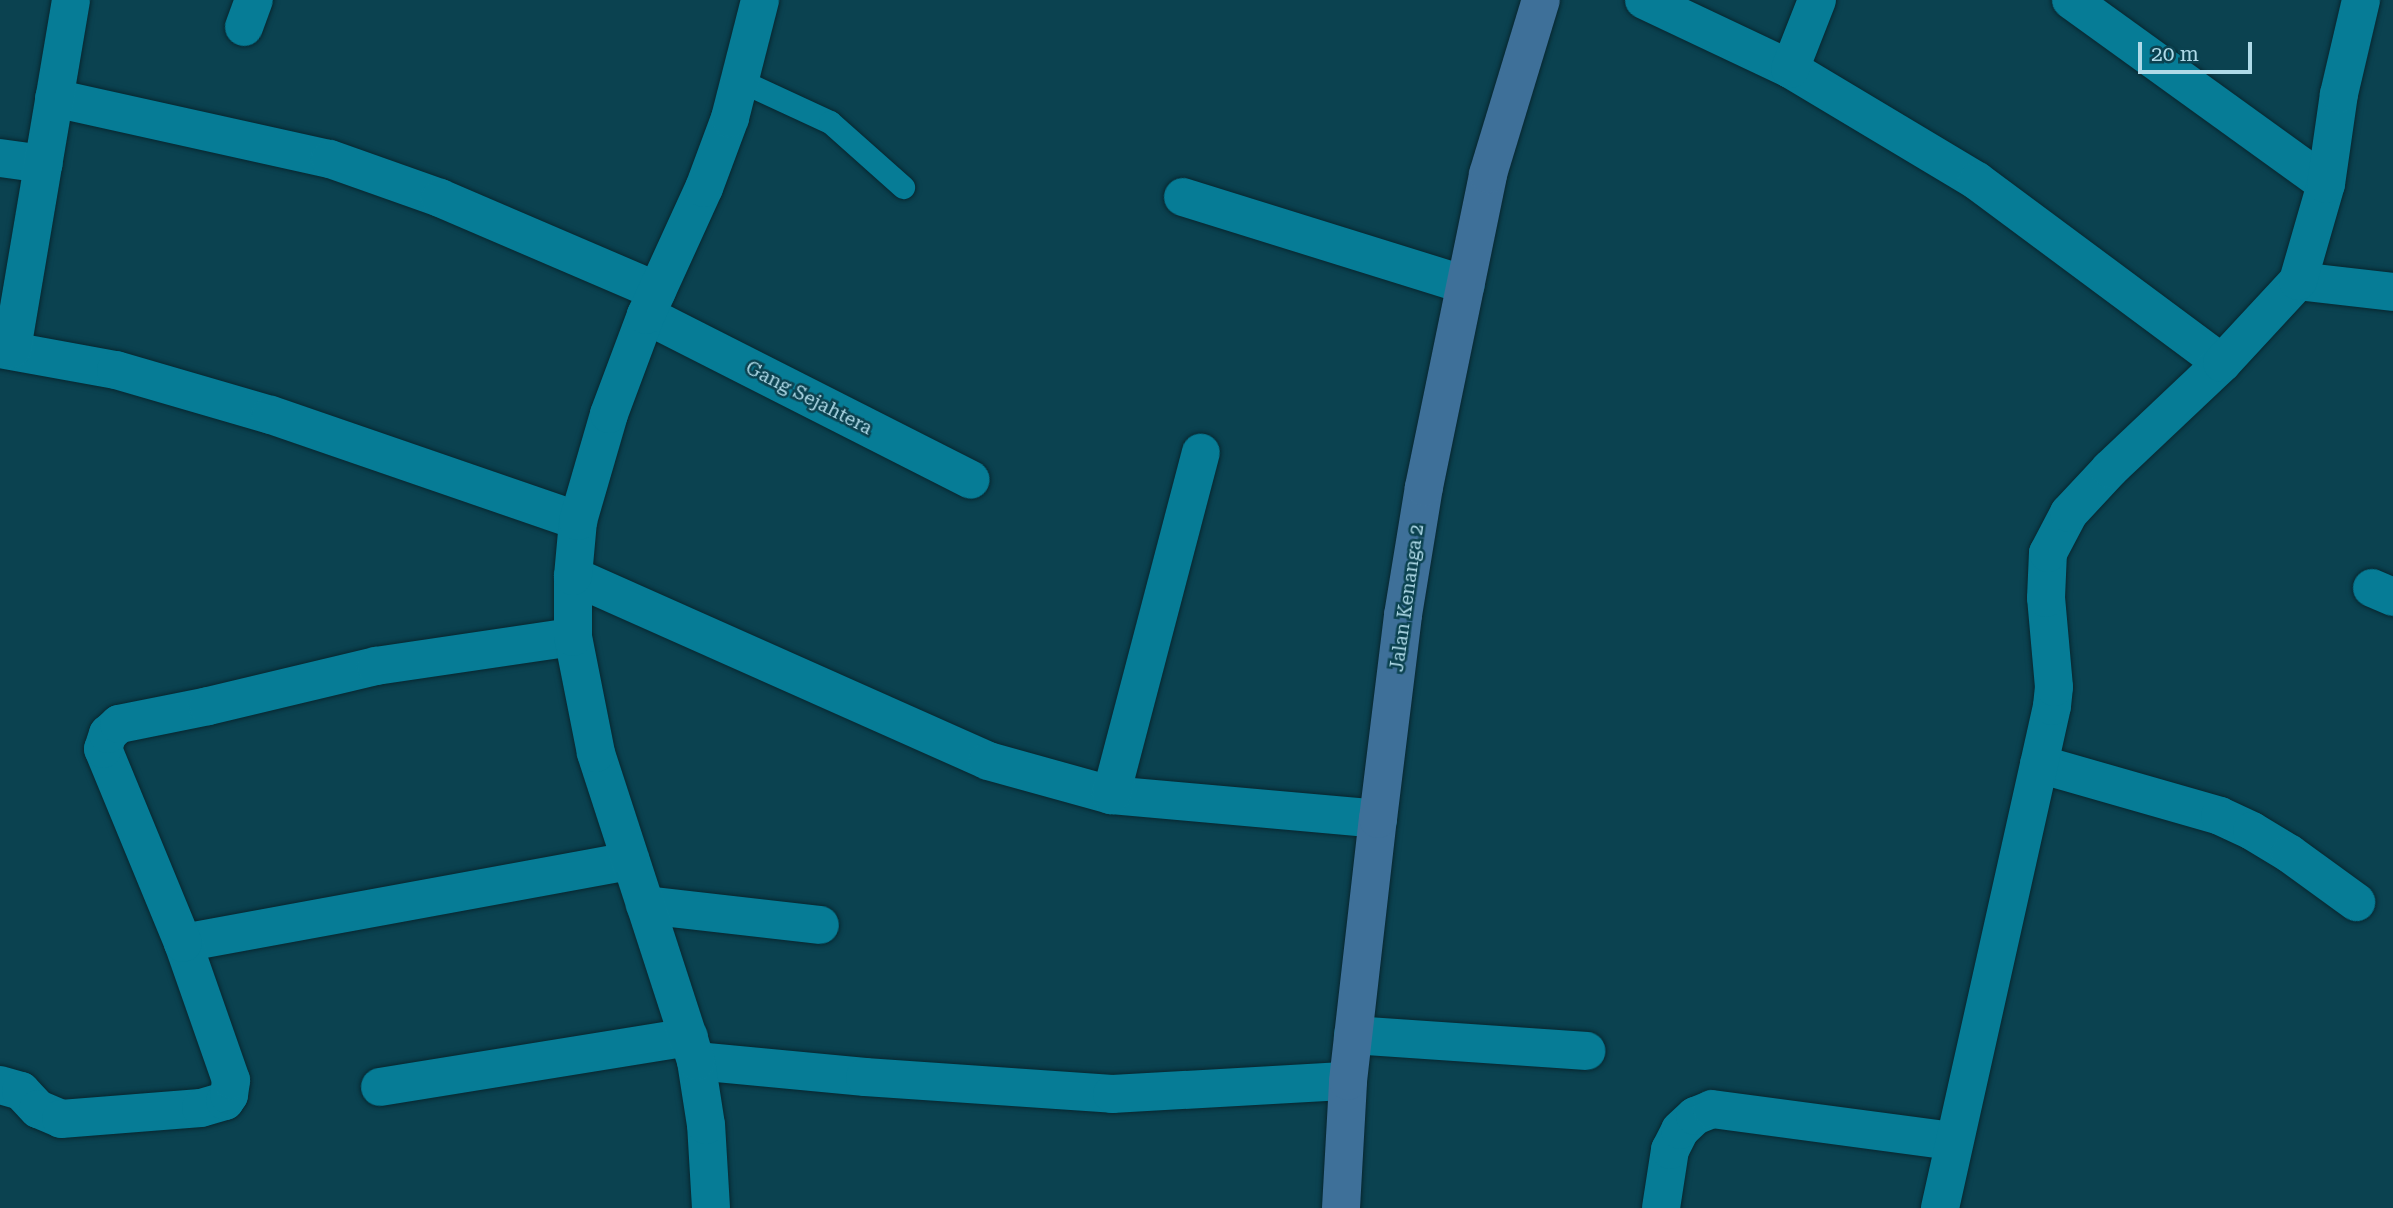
<!DOCTYPE html>
<style>
body{margin:0}
#map{position:relative;width:2393px;height:1208px;overflow:hidden;background:#0b4250;font-family:"Roboto Serif",serif}
div>[style]{position:absolute}
[style*='--x']{left:calc(var(--x)*1px);top:calc(var(--y)*1px);width:calc(var(--w)*1px);rotate:calc(var(--a)*1deg)}
.roads{filter:drop-shadow(0 0 2px #07262f) drop-shadow(0 0 2px #07262f)}
.service>*{height:23px;margin:-11.5px;padding:0 11.5px;transform-origin:11.5px;border-radius:11.5px;background:#067c96}
.minor>*{height:38px;margin:-19px;padding:0 19px;transform-origin:19px;border-radius:19px;background:#067c96}
.tertiary>*{height:38px;margin:-19px;padding:0 19px;transform-origin:19px;border-radius:19px;background:#067c96}
.secondary>*{height:38px;margin:-19px;padding:0 19px;transform-origin:19px;border-radius:19px;background:#3e7099}
span{translate:-50% -50%;white-space:nowrap;text-align:center;line-height:1.15;-webkit-text-stroke:5px #0b4250;paint-order:stroke}
.street-label{font-size:19px;color:#afdae8}
.scale{position:absolute;left:2138px;top:42px;width:114px;height:32px;box-sizing:border-box;border:4px solid #afdae8;border-top:0;padding-left:9px;font-size:21px;line-height:24px;white-space:nowrap;color:#afdae8;-webkit-text-stroke:5px #0b4250;paint-order:stroke}
</style>
<div id="map">
<div class="roads">
<div class="service">
<div style="--x:739;--y:80;--w:100;--a:24.8"></div>
<div style="--x:830;--y:122;--w:98;--a:41.7"></div>
</div>
<div class="minor">
<div style="--x:1644;--y:0;--w:161;--a:25.3"></div>
<div style="--x:1790;--y:69;--w:218;--a:30.9"></div>
<div style="--x:1977;--y:181;--w:305;--a:36.6"></div>
<div style="--x:2071;--y:0;--w:314;--a:35.8"></div>
<div style="--x:244;--y:27;--w:29;--a:-70"></div>
<div style="--x:1790;--y:69;--w:74;--a:-68.6"></div>
<div style="--x:54;--y:98;--w:283;--a:12.5"></div>
<div style="--x:330;--y:159;--w:117;--a:19.5"></div>
<div style="--x:440;--y:198;--w:236;--a:23.2"></div>
<div style="--x:0;--y:158;--w:44;--a:7.8"></div>
<div style="--x:1183;--y:197;--w:296;--a:17.3"></div>
<div style="--x:2298;--y:281;--w:96;--a:6.6"></div>
<div style="--x:646;--y:315;--w:364;--a:26.9"></div>
<div style="--x:0;--y:349;--w:118;--a:10.3"></div>
<div style="--x:116;--y:370;--w:161;--a:16.2"></div>
<div style="--x:271;--y:415;--w:325;--a:19"></div>
<div style="--x:12;--y:349;--w:354;--a:-80.4"></div>
<div style="--x:573;--y:576;--w:454;--a:24"></div>
<div style="--x:988;--y:761;--w:128;--a:15.5"></div>
<div style="--x:1111;--y:795;--w:268;--a:5.1"></div>
<div style="--x:2372;--y:588;--w:23;--a:23"></div>
<div style="--x:2039;--y:764;--w:188;--a:16"></div>
<div style="--x:2220;--y:816;--w:35;--a:25"></div>
<div style="--x:2252;--y:831;--w:44;--a:31.2"></div>
<div style="--x:2290;--y:854;--w:82;--a:36"></div>
<div style="--x:1111;--y:795;--w:354;--a:-75.3"></div>
<div style="--x:645;--y:905;--w:176;--a:6.5"></div>
<div style="--x:183;--y:943;--w:455;--a:-10.4"></div>
<div style="--x:1353;--y:1035;--w:234;--a:3.9"></div>
<div style="--x:696;--y:1061;--w:170;--a:5.4"></div>
<div style="--x:865;--y:1077;--w:248;--a:3.9"></div>
<div style="--x:1112;--y:1094;--w:236;--a:-3.2"></div>
<div style="--x:0;--y:1085;--w:22;--a:16"></div>
<div style="--x:21;--y:1091;--w:25;--a:47"></div>
<div style="--x:38;--y:1109;--w:25;--a:23"></div>
<div style="--x:61;--y:1119;--w:140;--a:-4.5"></div>
<div style="--x:201;--y:1108;--w:25;--a:-16"></div>
<div style="--x:225;--y:1101;--w:7;--a:-56"></div>
<div style="--x:229;--y:1095;--w:15;--a:-82"></div>
<div style="--x:231;--y:1080;--w:145;--a:-109.3"></div>
<div style="--x:183;--y:943;--w:210;--a:-112.4"></div>
<div style="--x:103;--y:749;--w:16;--a:-72"></div>
<div style="--x:108;--y:734;--w:15;--a:-42"></div>
<div style="--x:119;--y:724;--w:91;--a:-11.4"></div>
<div style="--x:208;--y:706;--w:173;--a:-13.4"></div>
<div style="--x:376;--y:666;--w:199;--a:-8.4"></div>
<div style="--x:380;--y:1087;--w:313;--a:-9.2"></div>
<div style="--x:1661;--y:1208;--w:59;--a:-81.2"></div>
<div style="--x:1670;--y:1150;--w:22;--a:-63"></div>
<div style="--x:1680;--y:1130;--w:21;--a:-43"></div>
<div style="--x:1695;--y:1116;--w:18;--a:-22"></div>
<div style="--x:1712;--y:1109;--w:243;--a:7.6"></div>
<div style="--x:1940;--y:1208;--w:514;--a:-77.42"></div>
<div style="--x:2052;--y:706;--w:19;--a:-84"></div>
<div style="--x:2054;--y:687;--w:89;--a:-95.1"></div>
<div style="--x:2046;--y:598;--w:45;--a:-87.5"></div>
<div style="--x:2048;--y:553;--w:45;--a:-62.3"></div>
<div style="--x:2069;--y:513;--w:60;--a:-47"></div>
<div style="--x:2110;--y:469;--w:154;--a:-43.4"></div>
<div style="--x:2222;--y:363;--w:112;--a:-47.2"></div>
<div style="--x:2298;--y:281;--w:101;--a:-73.9"></div>
<div style="--x:2326;--y:184;--w:91;--a:-81.8"></div>
<div style="--x:2339;--y:94;--w:97;--a:-76.8"></div>
</div>
<div class="tertiary">
<div style="--x:711;--y:1208;--w:83;--a:-93.4"></div>
<div style="--x:706;--y:1125;--w:65;--a:-98.9"></div>
<div style="--x:696;--y:1061;--w:324;--a:-108"></div>
<div style="--x:596;--y:753;--w:118;--a:-101.2"></div>
<div style="--x:573;--y:637;--w:61;--a:-90"></div>
<div style="--x:573;--y:576;--w:55;--a:-84.8"></div>
<div style="--x:578;--y:521;--w:111;--a:-73.8"></div>
<div style="--x:609;--y:414;--w:106;--a:-69.5"></div>
<div style="--x:646;--y:315;--w:140;--a:-65.5"></div>
<div style="--x:704;--y:188;--w:75;--a:-69.6"></div>
<div style="--x:730;--y:118;--w:122;--a:-75.7"></div>
</div>
<div class="secondary">
<div style="--x:1341;--y:1208;--w:127;--a:-86.8"></div>
<div style="--x:1348;--y:1081;--w:264;--a:-83.5"></div>
<div style="--x:1378;--y:819;--w:206;--a:-83"></div>
<div style="--x:1403;--y:615;--w:130;--a:-80.7"></div>
<div style="--x:1424;--y:487;--w:319;--a:-78.4"></div>
<div style="--x:1488;--y:174;--w:182;--a:-73.1"></div>
</div>
</div>
<div class="street-label">
<span style="left:809px;top:398px;rotate:27deg">Gang Sejahtera</span>
<span style="left:1407px;top:598px;rotate:-82deg">Jalan Kenanga 2</span>
</div>
<div class="scale">20 m</div>
</div>
